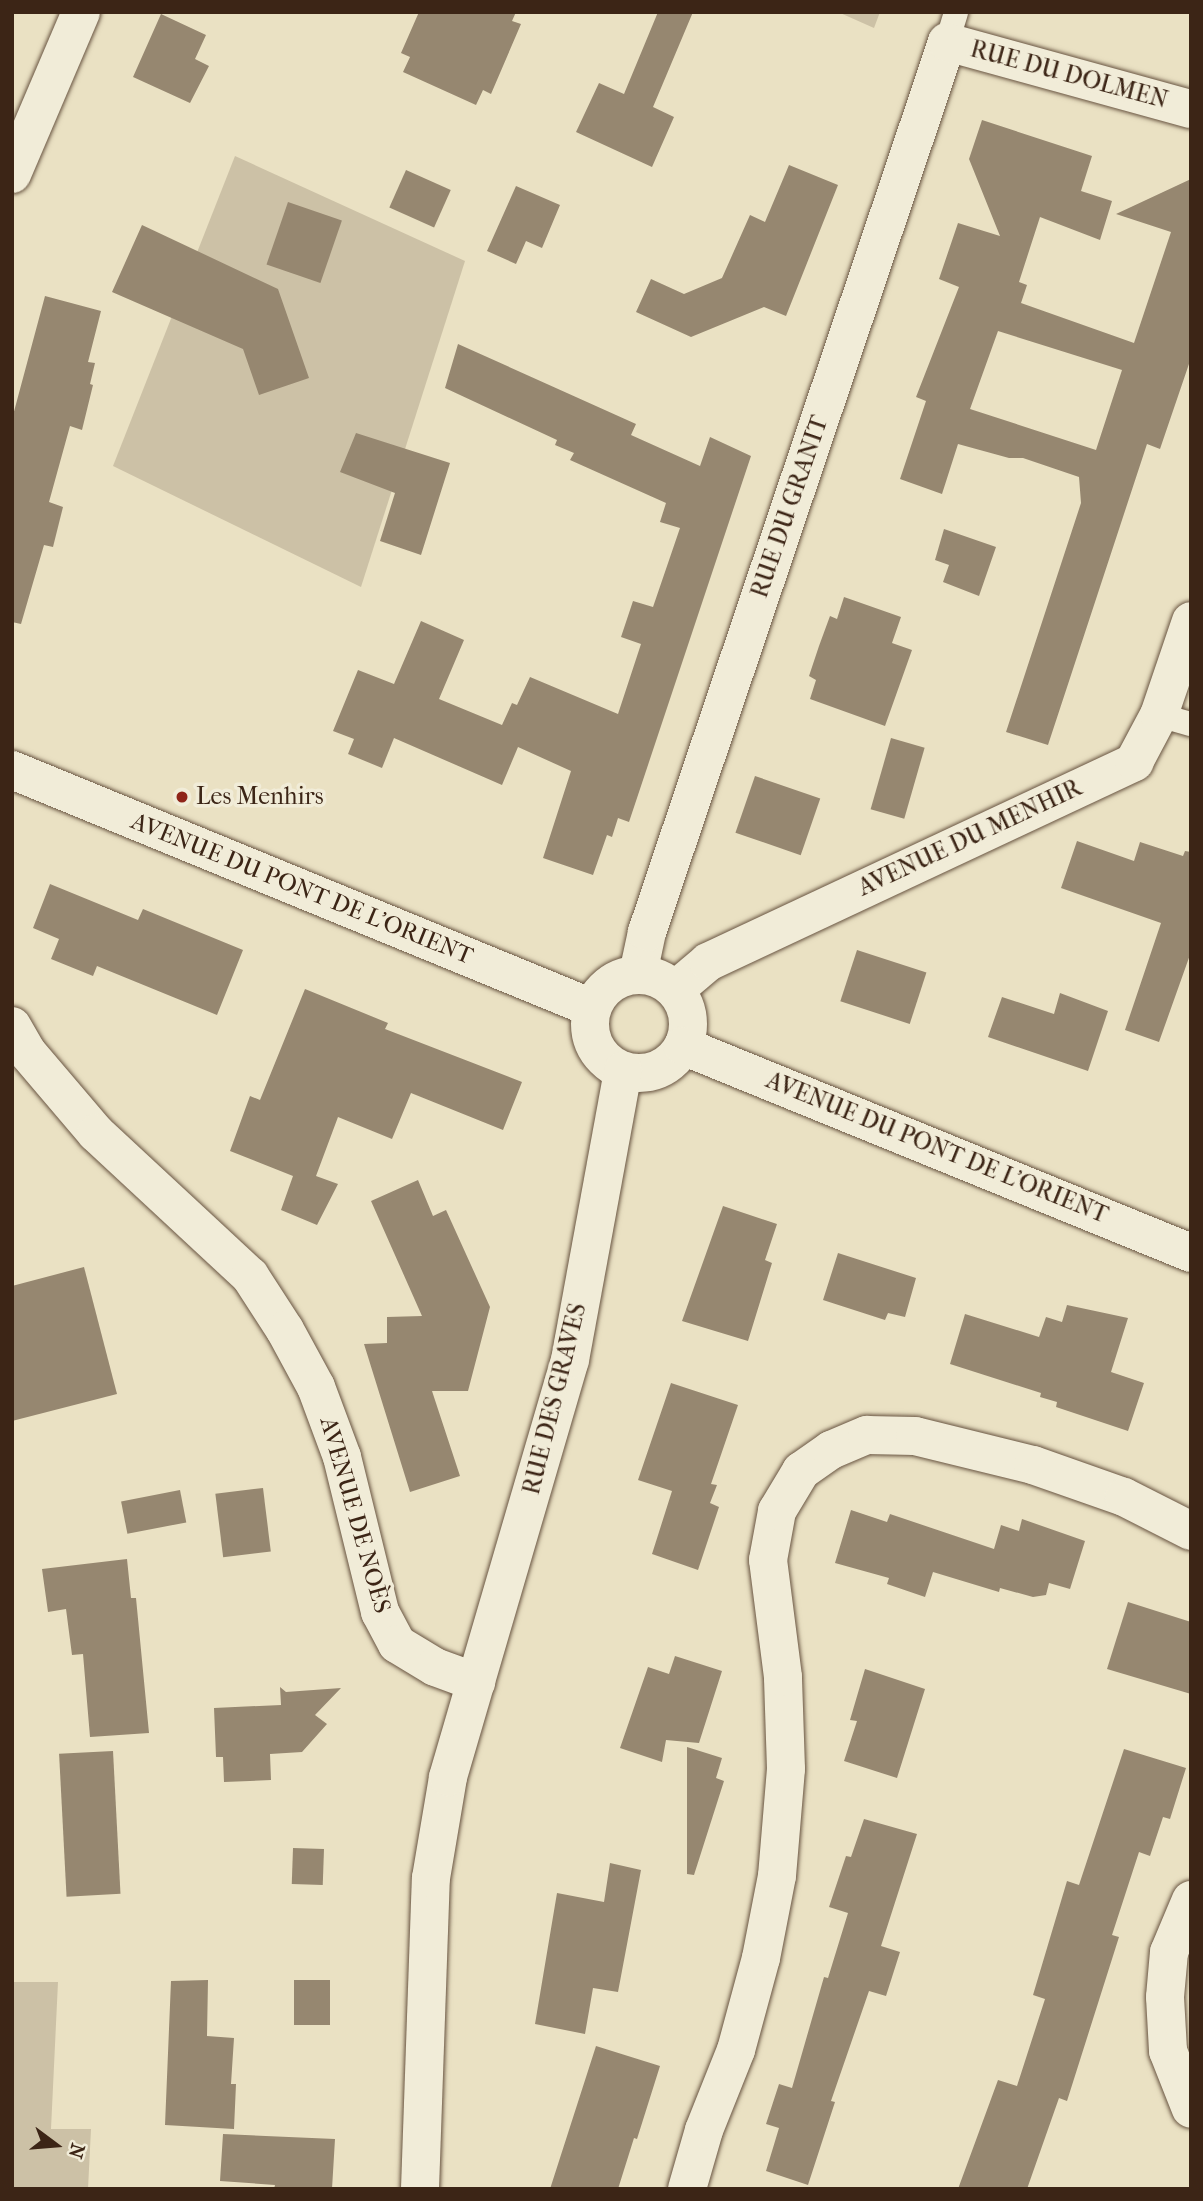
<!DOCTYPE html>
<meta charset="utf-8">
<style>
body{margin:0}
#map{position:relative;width:1203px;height:2201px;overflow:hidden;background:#eae1c3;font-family:"IM FELL French Canon",serif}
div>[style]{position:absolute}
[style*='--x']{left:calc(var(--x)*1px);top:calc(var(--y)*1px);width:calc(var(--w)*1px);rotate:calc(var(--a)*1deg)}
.green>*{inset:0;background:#ccc1a6}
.building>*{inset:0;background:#968770;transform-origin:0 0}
.roads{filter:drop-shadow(0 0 2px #685441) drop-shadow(0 0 2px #685441)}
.lane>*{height:24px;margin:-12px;padding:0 12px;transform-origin:12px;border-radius:12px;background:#f1ecd8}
.street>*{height:38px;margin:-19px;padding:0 19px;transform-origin:19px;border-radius:19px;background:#f1ecd8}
.secondary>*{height:38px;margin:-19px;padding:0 19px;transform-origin:19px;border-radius:19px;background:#f1ecd8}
.secondary>.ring{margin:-19px;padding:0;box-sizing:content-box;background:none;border:38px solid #f1ecd8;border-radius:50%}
.dots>*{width:19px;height:19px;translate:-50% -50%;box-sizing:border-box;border:4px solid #f1ecd8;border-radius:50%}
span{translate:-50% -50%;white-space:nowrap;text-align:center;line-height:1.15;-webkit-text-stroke:7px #f1ecd8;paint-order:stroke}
.street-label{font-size:24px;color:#3c2516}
.poi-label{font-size:24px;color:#3c2516}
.left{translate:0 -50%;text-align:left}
.frame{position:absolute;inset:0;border:14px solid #3c2516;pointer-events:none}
.north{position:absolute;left:21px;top:2110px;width:70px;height:70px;-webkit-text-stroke:5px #f1ecd8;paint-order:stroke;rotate:106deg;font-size:19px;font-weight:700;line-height:28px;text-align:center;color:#3c2516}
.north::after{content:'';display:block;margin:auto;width:24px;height:32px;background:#3c2516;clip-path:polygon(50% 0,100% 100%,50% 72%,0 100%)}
</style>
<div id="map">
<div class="green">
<div style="clip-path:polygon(838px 12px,880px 12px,874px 28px)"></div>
<div style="clip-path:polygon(235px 156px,465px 261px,361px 587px,113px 466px)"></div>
<div style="clip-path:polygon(12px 1982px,58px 1982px,51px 2129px,91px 2129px,88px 2189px,12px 2189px)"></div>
</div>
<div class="building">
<div style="clip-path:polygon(419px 12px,516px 12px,512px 21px,521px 24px,491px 94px,483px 90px,476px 105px,403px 72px,410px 57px,401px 53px)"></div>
<div style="clip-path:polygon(658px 12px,693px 12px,653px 107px,674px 117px,652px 167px,576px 132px,599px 83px,624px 94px)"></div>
<div style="clip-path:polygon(161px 14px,206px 35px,195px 59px,209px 66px,190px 103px,133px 77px)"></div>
<div style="clip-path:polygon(evenodd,982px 120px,1092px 156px,1081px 191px,1112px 201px,1100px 240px,1040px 217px,1019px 282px,1027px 285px,1021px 303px,1134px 343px,1171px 232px,1116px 214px,1191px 179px,1191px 358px,1160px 449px,1147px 444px,1048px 745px,1006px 732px,1081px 503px,1079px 477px,1023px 458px,1009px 458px,958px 444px,942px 494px,900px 479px,926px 401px,916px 397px,959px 287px,939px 279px,958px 223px,1000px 236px,969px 159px,982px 120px,998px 331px,1122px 370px,1096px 450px,970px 409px,998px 331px)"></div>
<div style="clip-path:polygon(789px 165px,838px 185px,786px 316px,764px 307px,691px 337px,636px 312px,651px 279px,684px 294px,722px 278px,750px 215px,765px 222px)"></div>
<div style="left:406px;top:170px;width:49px;height:41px;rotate:24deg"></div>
<div style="clip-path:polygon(516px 186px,560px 205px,542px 248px,526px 241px,516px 264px,487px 251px)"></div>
<div style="left:288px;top:202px;width:57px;height:66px;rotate:19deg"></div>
<div style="clip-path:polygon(142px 225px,278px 289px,309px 378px,259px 395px,243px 349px,112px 292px)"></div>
<div style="clip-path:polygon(45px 296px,101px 311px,88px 362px,95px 363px,90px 384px,93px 385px,82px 430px,70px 426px,49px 502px,63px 507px,53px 547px,44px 545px,21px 624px,12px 622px,12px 419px)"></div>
<div style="clip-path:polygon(458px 344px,636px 424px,631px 435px,700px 466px,710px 437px,751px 456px,629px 822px,618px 818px,612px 837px,607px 835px,593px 875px,543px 858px,571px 771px,518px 747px,502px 785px,394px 738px,382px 768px,348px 754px,354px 739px,333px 731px,358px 670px,394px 684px,421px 621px,464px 640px,439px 699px,502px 725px,512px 703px,517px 705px,530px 677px,618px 714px,641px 644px,621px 637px,633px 601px,653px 607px,680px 528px,660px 522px,666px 503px,570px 460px,574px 453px,555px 445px,557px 440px,445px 388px)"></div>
<div style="clip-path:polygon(356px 433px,450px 463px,421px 555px,380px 541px,395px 493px,340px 472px)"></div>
<div style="clip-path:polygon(944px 529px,996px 547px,979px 596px,943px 582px,949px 565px,935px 560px)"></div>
<div style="clip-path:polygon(844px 597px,901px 617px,892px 643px,912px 650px,885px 726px,810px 699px,816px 680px,809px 676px,819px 646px,830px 616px,837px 619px)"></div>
<div style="left:891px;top:738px;width:35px;height:74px;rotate:16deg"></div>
<div style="left:755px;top:776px;width:69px;height:60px;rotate:19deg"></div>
<div style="clip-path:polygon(1077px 841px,1134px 861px,1140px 842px,1183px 856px,1185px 851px,1191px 852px,1191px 952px,1159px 1042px,1125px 1030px,1161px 923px,1061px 888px)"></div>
<div style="clip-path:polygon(50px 884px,138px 920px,143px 909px,243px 950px,217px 1015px,97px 966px,93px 976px,51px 959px,59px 939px,33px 928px)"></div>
<div style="left:857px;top:950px;width:73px;height:54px;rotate:18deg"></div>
<div style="clip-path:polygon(305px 989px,388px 1023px,385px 1029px,522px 1082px,503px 1130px,411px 1093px,392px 1139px,338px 1117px,316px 1176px,338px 1184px,317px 1225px,281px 1210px,293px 1176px,230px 1151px,250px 1096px,260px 1100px)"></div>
<div style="clip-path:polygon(1060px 993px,1108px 1011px,1088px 1071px,988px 1037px,1002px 997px,1054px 1014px)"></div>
<div style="clip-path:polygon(418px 1180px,433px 1216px,446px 1210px,490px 1307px,468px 1391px,432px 1391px,460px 1476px,410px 1492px,364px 1344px,387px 1343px,387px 1317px,422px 1316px,371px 1201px)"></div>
<div style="clip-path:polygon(723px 1206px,777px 1224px,765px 1260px,772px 1263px,748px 1341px,682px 1321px)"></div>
<div style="clip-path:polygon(838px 1253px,916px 1278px,905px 1317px,888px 1313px,885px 1320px,823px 1300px)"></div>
<div style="clip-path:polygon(84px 1267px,117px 1394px,12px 1421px,12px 1286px)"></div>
<div style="clip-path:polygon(1067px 1305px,1128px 1318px,1111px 1372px,1144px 1383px,1128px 1431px,1056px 1407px,1057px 1402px,1040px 1397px,1041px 1393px,950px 1364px,965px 1314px,1039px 1337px,1046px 1317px,1062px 1322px)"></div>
<div style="clip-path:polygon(671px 1383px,738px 1405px,711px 1484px,717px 1485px,710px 1503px,719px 1507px,698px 1570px,652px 1554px,672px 1491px,638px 1480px)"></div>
<div style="left:263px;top:1488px;width:64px;height:48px;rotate:83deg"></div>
<div style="left:180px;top:1490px;width:33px;height:60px;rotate:79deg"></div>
<div style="clip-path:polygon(851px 1510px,887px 1522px,890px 1514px,994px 1549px,1001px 1525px,1019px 1531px,1022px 1519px,1085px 1541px,1070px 1589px,1049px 1583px,1046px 1595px,1033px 1597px,1000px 1588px,999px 1592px,933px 1572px,925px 1597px,887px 1584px,889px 1578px,835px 1563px)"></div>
<div style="clip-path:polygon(127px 1559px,131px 1598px,136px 1598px,149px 1733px,90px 1737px,83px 1654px,72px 1655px,66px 1609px,48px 1612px,42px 1569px)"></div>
<div style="clip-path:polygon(1128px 1602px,1191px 1622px,1191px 1694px,1107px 1669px)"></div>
<div style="clip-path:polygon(675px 1656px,722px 1671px,699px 1743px,666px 1740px,662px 1762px,620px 1748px,648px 1667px,669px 1674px)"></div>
<div style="clip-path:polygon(865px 1669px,925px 1689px,897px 1778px,844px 1761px,857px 1721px,850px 1720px)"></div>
<div style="clip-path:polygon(280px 1687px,286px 1692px,341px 1688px,315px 1715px,327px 1724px,302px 1752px,270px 1754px,271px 1780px,224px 1782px,223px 1757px,216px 1757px,214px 1708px,281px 1705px)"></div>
<div style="clip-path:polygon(687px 1747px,722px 1758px,716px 1778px,724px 1781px,694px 1875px,687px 1874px)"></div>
<div style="clip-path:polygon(1124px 1749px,1186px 1768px,1170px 1819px,1163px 1817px,1150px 1856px,1139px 1852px,1112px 1935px,1119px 1937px,1067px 2101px,1059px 2098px,1027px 2189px,958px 2189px,998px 2080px,1017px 2086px,1045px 1999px,1033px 1995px,1067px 1881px,1079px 1885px)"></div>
<div style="left:113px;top:1751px;width:143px;height:54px;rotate:87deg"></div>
<div style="clip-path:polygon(864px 1819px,917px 1834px,881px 1946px,900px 1952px,886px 1996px,869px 1991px,831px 2101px,835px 2102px,808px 2185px,766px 2171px,779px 2128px,766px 2124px,779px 2084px,792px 2088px,824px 1977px,828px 1978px,848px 1913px,829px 1907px,846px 1856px,851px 1857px)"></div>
<div style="left:324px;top:1849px;width:36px;height:31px;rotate:92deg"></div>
<div style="clip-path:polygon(610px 1863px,641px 1870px,618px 1992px,593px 1988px,585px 2034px,535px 2024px,557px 1893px,604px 1902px)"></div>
<div style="clip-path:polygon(208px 1980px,207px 2036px,234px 2038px,231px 2084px,236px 2084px,234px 2129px,165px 2125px,171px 1981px)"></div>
<div style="left:294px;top:1980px;width:36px;height:45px"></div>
<div style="clip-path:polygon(596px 2046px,660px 2066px,637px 2139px,634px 2138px,618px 2189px,550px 2189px)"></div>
<div style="clip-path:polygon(223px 2134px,335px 2139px,332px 2189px,274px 2189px,275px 2185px,220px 2181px)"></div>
</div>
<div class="roads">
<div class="lane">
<div style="--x:947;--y:42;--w:31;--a:-73"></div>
<div style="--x:1159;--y:715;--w:33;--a:16"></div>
</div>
<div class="street">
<div style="--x:12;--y:174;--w:176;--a:-66.9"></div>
<div style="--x:638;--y:974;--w:43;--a:-77.9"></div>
<div style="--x:647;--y:932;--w:939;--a:-71.37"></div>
<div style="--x:947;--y:42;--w:253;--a:15.4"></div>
<div style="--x:675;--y:990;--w:43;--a:-40.3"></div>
<div style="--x:708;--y:962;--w:471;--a:-25.1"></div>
<div style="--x:1134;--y:762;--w:53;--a:-62"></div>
<div style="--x:1159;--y:715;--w:99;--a:-71.2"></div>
<div style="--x:12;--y:1026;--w:30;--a:60"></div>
<div style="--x:27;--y:1052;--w:106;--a:49.6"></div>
<div style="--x:96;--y:1133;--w:210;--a:42.9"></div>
<div style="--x:250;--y:1276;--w:64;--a:57.1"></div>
<div style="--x:285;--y:1330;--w:65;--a:61.5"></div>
<div style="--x:316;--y:1387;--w:75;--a:69.6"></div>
<div style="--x:342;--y:1457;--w:160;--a:76.2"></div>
<div style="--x:380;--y:1612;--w:36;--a:62"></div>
<div style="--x:397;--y:1644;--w:44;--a:31.2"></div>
<div style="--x:435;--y:1667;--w:44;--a:20.1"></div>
<div style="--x:1191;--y:1900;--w:56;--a:112.9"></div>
<div style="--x:1169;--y:1952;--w:45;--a:95.1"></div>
<div style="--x:1165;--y:1997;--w:54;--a:86.8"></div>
<div style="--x:1168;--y:2051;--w:62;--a:68.4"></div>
<div style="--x:687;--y:2189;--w:61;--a:-73.9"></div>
<div style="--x:704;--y:2130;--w:86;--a:-68.2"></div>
<div style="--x:736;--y:2050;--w:95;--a:-74.8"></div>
<div style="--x:761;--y:1958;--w:84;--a:-79"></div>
<div style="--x:777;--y:1876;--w:107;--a:-85.2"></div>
<div style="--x:786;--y:1769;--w:92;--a:-91.9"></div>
<div style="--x:783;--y:1677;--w:118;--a:-97.3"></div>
<div style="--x:768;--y:1560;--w:50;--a:-79.6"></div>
<div style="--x:777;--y:1511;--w:47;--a:-59"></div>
<div style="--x:801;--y:1471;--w:37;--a:-35"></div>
<div style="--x:831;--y:1450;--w:39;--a:-23"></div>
<div style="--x:867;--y:1435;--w:48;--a:1.2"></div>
<div style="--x:915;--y:1436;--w:122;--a:13.8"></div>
<div style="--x:1033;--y:1465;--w:96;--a:19.4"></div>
<div style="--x:1124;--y:1497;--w:75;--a:26.9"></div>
</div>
<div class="secondary">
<div style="--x:12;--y:770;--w:627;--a:22.31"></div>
<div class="ring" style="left:590px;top:975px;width:60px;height:60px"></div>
<div style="--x:683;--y:1046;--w:549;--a:22.17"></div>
<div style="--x:420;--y:2189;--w:311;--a:-88"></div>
<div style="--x:431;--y:1878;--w:102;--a:-80.4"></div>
<div style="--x:448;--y:1777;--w:434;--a:-73.7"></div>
<div style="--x:570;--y:1360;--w:294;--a:-79.6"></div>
</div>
</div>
<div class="dots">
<div style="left:182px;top:797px;background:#8f2418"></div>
</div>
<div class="street-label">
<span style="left:1069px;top:75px;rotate:15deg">RUE DU DOLMEN</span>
<span style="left:790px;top:507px;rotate:-71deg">RUE DU GRANIT</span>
<span style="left:970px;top:838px;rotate:-25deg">AVENUE DU MENHIR</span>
<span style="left:302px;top:889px;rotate:22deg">AVENUE DU PONT DE L'ORIENT</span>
<span style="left:937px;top:1148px;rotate:22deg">AVENUE DU PONT DE L'ORIENT</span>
<span style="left:555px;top:1399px;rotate:-76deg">RUE DES GRAVES</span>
<span style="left:355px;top:1515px;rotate:74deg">AVENUE DE NOÈS</span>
</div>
<div class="poi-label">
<span class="left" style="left:196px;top:797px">Les Menhirs</span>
</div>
<div class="frame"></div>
<div class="north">N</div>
</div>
